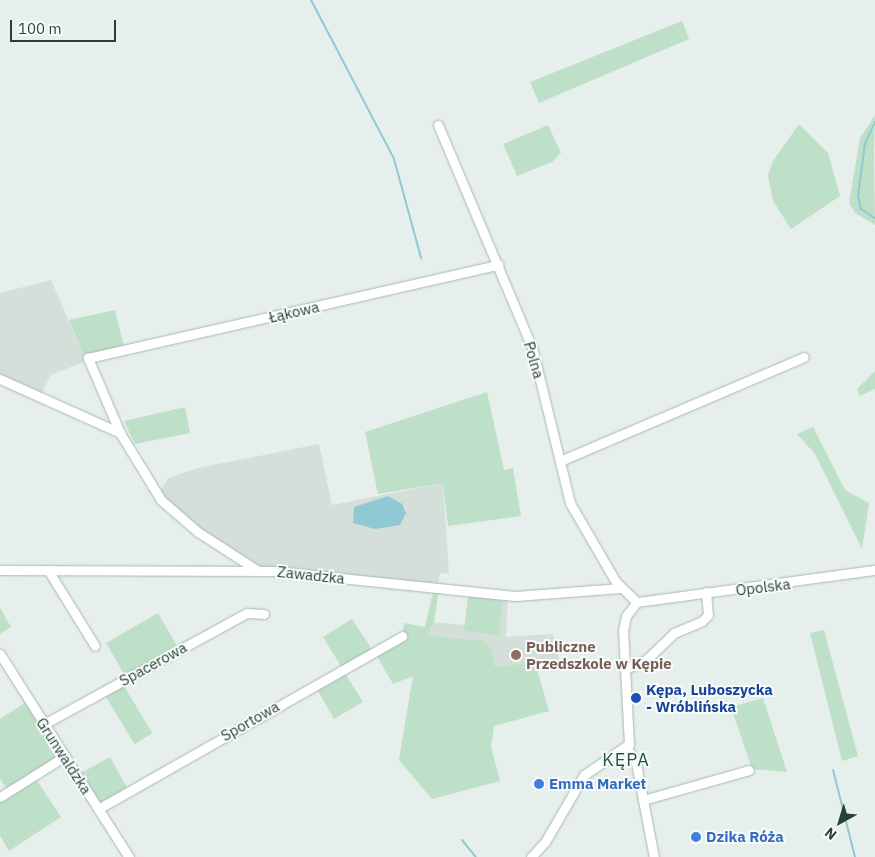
<!DOCTYPE html>
<meta charset="utf-8">
<style>
body{margin:0}
#map{position:relative;width:875px;height:857px;overflow:hidden;background:#e6efeb;font-family:"IBM Plex Sans",sans-serif}
div>[style]{position:absolute}
[style*='--x']{left:calc(var(--x)*1px);top:calc(var(--y)*1px);width:calc(var(--w)*1px);rotate:calc(var(--a)*1deg)}
.built>*{inset:0;background:#d4dfda}
.green>*{inset:0;background:#bfe0c8;transform-origin:0 0}
.water>*{inset:0;background:#8ec9d4}
.stream>*{height:2px;margin:-1px;padding:0 1px;transform-origin:1px;border-radius:1px;background:#8ec9d4}
.roads{filter:drop-shadow(0 0 1px #a8b8b2) drop-shadow(0 0 1px #a8b8b2)}
.minor>*{height:9px;margin:-4.5px;padding:0 4.5px;transform-origin:4.5px;border-radius:4.5px;background:#fff}
.dots>*{width:14px;height:14px;translate:-50% -50%;box-sizing:border-box;border:2px solid #f7fbf9;border-radius:50%}
span{translate:-50% -50%;white-space:nowrap;text-align:center;line-height:1.15;-webkit-text-stroke:4px #f7fbf9;paint-order:stroke}
.street-label{font-size:15px;color:#24423a}
.education-label{font-size:15px;color:#785e54;font-weight:700}
.left{translate:0 -50%;text-align:left}
.transit-label{font-size:15px;color:#164399;font-weight:700}
.shop-label{font-size:15px;color:#366cbe;font-weight:700}
.quarter-label{font-size:18px;color:#1f5548;letter-spacing:1px}
.north{position:absolute;left:815px;top:797px;width:50px;height:50px;-webkit-text-stroke:4px #f7fbf9;paint-order:stroke;rotate:219deg;font-size:14px;font-weight:700;line-height:20px;text-align:center;color:#24423a}
.north::after{content:'';display:block;margin:auto;width:18px;height:22px;background:#24423a;clip-path:polygon(50% 0,100% 100%,50% 72%,0 100%)}
.scale{position:absolute;left:10px;top:20px;width:106px;height:22px;box-sizing:border-box;border:2px solid #24423a;border-top:0;padding-left:6px;font-size:15px;line-height:18px;white-space:nowrap;color:#24423a;-webkit-text-stroke:4px #f7fbf9;paint-order:stroke}
</style>
<div id="map">
<div class="built">
<div style="clip-path:polygon(51px 280px,86px 361px,51px 375px,38px 400px,0 380px,0 293px)"></div>
<div style="clip-path:polygon(319px 444px,332px 505px,443px 483px,449px 574px,440px 573px,437px 588px,258px 571px,198px 532px,159px 494px,168px 478px,198px 468px)"></div>
<div style="clip-path:polygon(469px 591px,508px 595px,506px 637px,553px 634px,559px 659px,495px 667px,493px 651px,427px 636px,432px 622px,465px 625px)"></div>
</div>
<div class="green">
<div style="clip-path:polygon(682px 21px,689px 39px,539px 103px,530px 82px)"></div>
<div style="clip-path:polygon(875px 115px,874px 151px,875px 225px,855px 213px,849px 203px,860px 138px)"></div>
<div style="clip-path:polygon(799px 124px,828px 153px,840px 196px,791px 229px,773px 201px,768px 175px,773px 161px)"></div>
<div style="clip-path:polygon(548px 125px,561px 153px,552px 162px,517px 176px,503px 144px)"></div>
<div style="clip-path:polygon(115px 310px,125px 350px,83px 354px,69px 320px)"></div>
<div style="clip-path:polygon(875px 371px,875px 389px,860px 396px,857px 389px)"></div>
<div style="clip-path:polygon(487px 392px,504px 470px,513px 468px,521px 516px,448px 526px,443px 483px,378px 494px,365px 432px)"></div>
<div style="clip-path:polygon(185px 407px,190px 433px,135px 444px,124px 421px)"></div>
<div style="clip-path:polygon(813px 427px,845px 490px,869px 503px,862px 549px,815px 454px,797px 434px)"></div>
<div style="clip-path:polygon(434px 587px,439px 588px,434px 622px,427px 636px,484px 641px,493px 651px,495px 667px,535px 662px,549px 711px,494px 726px,491px 747px,500px 781px,432px 799px,399px 760px,413px 676px,393px 684px,374px 651px,342px 668px,363px 702px,334px 719px,314px 684px,342px 668px,323px 637px,352px 619px,373px 651px,402px 636px,404px 623px,425px 627px)"></div>
<div style="left:468px;top:597px;width:35px;height:34px;rotate:7deg"></div>
<div style="clip-path:polygon(0 608px,11px 627px,0 634px)"></div>
<div style="left:158px;top:613px;width:43px;height:60px;rotate:60deg"></div>
<div style="clip-path:polygon(824px 630px,858px 756px,842px 761px,810px 633px)"></div>
<div style="left:121px;top:681px;width:61px;height:21px;rotate:59deg"></div>
<div style="clip-path:polygon(763px 698px,787px 772px,752px 769px,731px 707px)"></div>
<div style="clip-path:polygon(29px 700px,65px 756px,34px 776px,61px 817px,9px 851px,0 836px,0 800px,7px 789px,0 779px,0 719px)"></div>
<div style="left:110px;top:757px;width:39px;height:38px;rotate:61deg"></div>
</div>
<div class="water">
<div style="clip-path:polygon(388px 496px,402px 504px,406px 513px,400px 525px,375px 529px,353px 523px,354px 507px)"></div>
</div>
<div class="stream">
<div style="--x:311;--y:0;--w:179;--a:62.4"></div>
<div style="--x:394;--y:159;--w:103;--a:74.7"></div>
<div style="--x:875;--y:122;--w:23;--a:115"></div>
<div style="--x:865;--y:143;--w:53;--a:97.5"></div>
<div style="--x:858;--y:196;--w:13;--a:77"></div>
<div style="--x:861;--y:209;--w:17;--a:33"></div>
<div style="--x:833;--y:770;--w:90;--a:75.8"></div>
<div style="--x:462;--y:840;--w:22;--a:51"></div>
</div>
<div class="roads">
<div class="minor">
<div style="--x:438;--y:125;--w:241;--a:67.1"></div>
<div style="--x:532;--y:347;--w:161;--a:76.3"></div>
<div style="--x:570;--y:503;--w:91;--a:59.8"></div>
<div style="--x:616;--y:582;--w:29;--a:44"></div>
<div style="--x:0;--y:379;--w:132;--a:24.2"></div>
<div style="--x:120;--y:433;--w:79;--a:58.5"></div>
<div style="--x:161;--y:500;--w:49;--a:40.9"></div>
<div style="--x:198;--y:532;--w:70;--a:32.8"></div>
<div style="--x:120;--y:433;--w:82;--a:-113.1"></div>
<div style="--x:88;--y:358;--w:421;--a:-12.8"></div>
<div style="--x:560;--y:461;--w:265;--a:-23.1"></div>
<div style="--x:0;--y:570;--w:273;--a:0.2"></div>
<div style="--x:273;--y:571;--w:244;--a:5.9"></div>
<div style="--x:516;--y:596;--w:105;--a:-4.4"></div>
<div style="--x:48;--y:570;--w:89;--a:58.3"></div>
<div style="--x:0;--y:654;--w:241;--a:57.6"></div>
<div style="--x:625;--y:669;--w:23;--a:-23"></div>
<div style="--x:646;--y:660;--w:39;--a:-44"></div>
<div style="--x:674;--y:633;--w:30;--a:-23"></div>
<div style="--x:702;--y:621;--w:8;--a:-45"></div>
<div style="--x:708;--y:615;--w:23;--a:-95"></div>
<div style="--x:44;--y:724;--w:231;--a:-28.7"></div>
<div style="--x:247;--y:613;--w:17;--a:3"></div>
<div style="--x:627;--y:748;--w:17;--a:59"></div>
<div style="--x:636;--y:763;--w:96;--a:79.2"></div>
<div style="--x:0;--y:797;--w:77;--a:-32.2"></div>
<div style="--x:643;--y:800;--w:110;--a:-15.8"></div>
<div style="--x:98;--y:809;--w:350;--a:-29.6"></div>
<div style="--x:531;--y:857;--w:21;--a:-47"></div>
<div style="--x:545;--y:842;--w:78;--a:-59.8"></div>
<div style="--x:584;--y:775;--w:55;--a:-34.6"></div>
<div style="--x:629;--y:744;--w:113;--a:-93"></div>
<div style="--x:623;--y:631;--w:15;--a:-79"></div>
<div style="--x:626;--y:616;--w:18;--a:-52"></div>
<div style="--x:637;--y:602;--w:240;--a:-7.7"></div>
</div>
</div>
<div class="dots">
<div style="left:516px;top:655px;background:#8d6e63"></div>
<div style="left:636px;top:698px;background:#1a4fb4"></div>
<div style="left:539px;top:784px;background:#3f7fe0"></div>
<div style="left:696px;top:837px;background:#3f7fe0"></div>
</div>
<div class="street-label">
<span style="left:294px;top:312px;rotate:-13deg">Łąkowa</span>
<span style="left:534px;top:360px;rotate:74deg">Polna</span>
<span style="left:311px;top:575px;rotate:6deg">Zawadzka</span>
<span style="left:763px;top:587px;rotate:-7deg">Opolska</span>
<span style="left:153px;top:664px;rotate:-29deg">Spacerowa</span>
<span style="left:250px;top:721px;rotate:-30deg">Sportowa</span>
<span style="left:64px;top:756px;rotate:57deg">Grunwaldzka</span>
</div>
<div class="education-label">
<span class="left" style="left:526px;top:655px">Publiczne<br>Przedszkole w Kępie</span>
</div>
<div class="transit-label">
<span class="left" style="left:646px;top:698px">Kępa, Luboszycka<br>- Wróblińska</span>
</div>
<div class="shop-label">
<span class="left" style="left:549px;top:784px">Emma Market</span>
<span class="left" style="left:706px;top:837px">Dzika Róża</span>
</div>
<div class="quarter-label">
<span style="left:626px;top:760px">KĘPA</span>
</div>
<div class="north">N</div>
<div class="scale">100 m</div>
</div>
